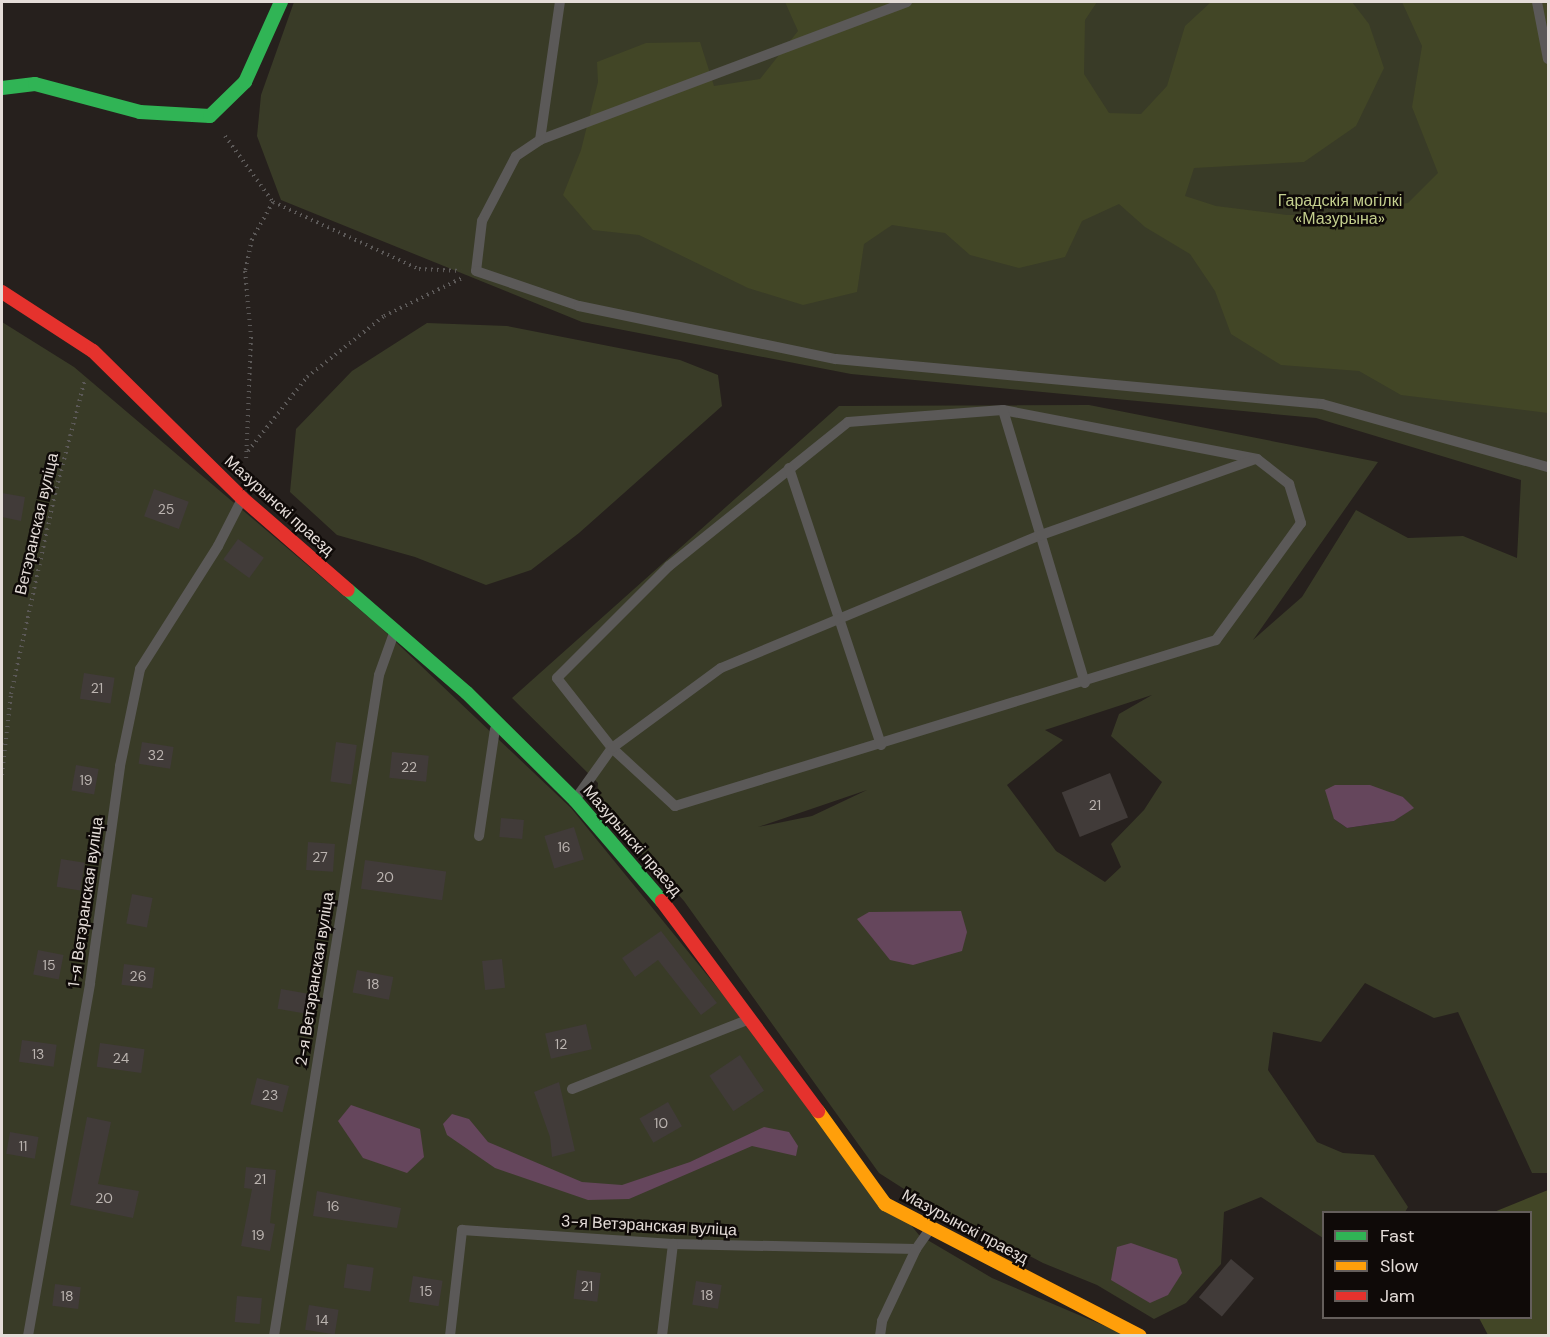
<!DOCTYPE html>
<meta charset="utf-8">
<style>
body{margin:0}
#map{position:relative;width:1550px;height:1337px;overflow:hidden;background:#26201d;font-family:"DM Sans",sans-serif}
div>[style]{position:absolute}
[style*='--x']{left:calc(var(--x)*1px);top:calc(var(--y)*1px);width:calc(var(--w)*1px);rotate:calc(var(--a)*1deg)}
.green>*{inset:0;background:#393b27}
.forest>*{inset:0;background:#424626}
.water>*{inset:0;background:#65465c}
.building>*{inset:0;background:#413b39;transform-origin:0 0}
.path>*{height:4px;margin-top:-2px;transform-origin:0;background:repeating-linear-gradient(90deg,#5c5958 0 1.5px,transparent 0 6px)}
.lane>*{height:10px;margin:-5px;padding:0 5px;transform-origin:5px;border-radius:5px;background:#5b5958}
.fast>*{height:14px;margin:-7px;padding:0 7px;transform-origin:7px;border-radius:7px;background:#30b455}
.slow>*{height:14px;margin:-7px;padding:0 7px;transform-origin:7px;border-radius:7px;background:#ff9f0a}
.jam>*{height:14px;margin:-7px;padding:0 7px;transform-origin:7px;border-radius:7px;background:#e5322d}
span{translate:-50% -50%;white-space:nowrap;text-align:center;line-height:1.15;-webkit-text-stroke:5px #0f0a08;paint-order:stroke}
.number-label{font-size:14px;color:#bbb4b0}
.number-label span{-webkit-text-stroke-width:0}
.park-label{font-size:16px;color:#c4cf8e}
.street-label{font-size:16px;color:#e4dcd8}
.frame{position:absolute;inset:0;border:3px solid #e4dcd8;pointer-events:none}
.legend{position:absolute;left:1322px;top:1211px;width:210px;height:108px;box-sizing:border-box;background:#0f0a08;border:2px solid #645e5b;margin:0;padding:8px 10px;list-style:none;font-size:18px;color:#e4dcd8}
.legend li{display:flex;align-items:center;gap:12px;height:30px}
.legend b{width:30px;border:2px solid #645e5b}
</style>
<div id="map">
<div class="green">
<div style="clip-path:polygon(evenodd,294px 2px,1548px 2px,1548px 1173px,1532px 1173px,1458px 1012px,1434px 1018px,1365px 983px,1321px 1042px,1273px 1032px,1268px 1070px,1317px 1142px,1343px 1153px,1374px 1155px,1408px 1207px,1405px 1212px,1324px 1212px,1323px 1238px,1261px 1197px,1224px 1212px,1221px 1264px,1186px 1303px,1154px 1319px,1097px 1285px,1043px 1263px,915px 1196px,879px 1173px,684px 901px,596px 803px,598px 783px,512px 698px,839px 406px,1089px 405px,1378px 462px,1253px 640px,1302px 597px,1356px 510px,1408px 538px,1463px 536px,1517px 558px,1521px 480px,1316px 418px,851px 374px,582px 322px,281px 200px,257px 136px,261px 95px,294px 2px,1152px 695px,1119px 714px,1111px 736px,1162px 782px,1144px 810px,1111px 844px,1121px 867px,1105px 882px,1056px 851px,1007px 785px,1063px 740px,1045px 730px,1152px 695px,294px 2px,867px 790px,812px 816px,758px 827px,867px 790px,294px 2px,1403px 797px,1413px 808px,1394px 821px,1347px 828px,1334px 819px,1403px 797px)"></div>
<div style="clip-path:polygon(2px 322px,74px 367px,379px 626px,571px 808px,919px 1235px,992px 1278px,1126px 1335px,2px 1335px)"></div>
<div style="clip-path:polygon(427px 323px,507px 326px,680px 360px,718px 375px,722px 406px,579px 533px,531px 570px,486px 585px,415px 557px,337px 535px,290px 492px,296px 429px,352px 371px)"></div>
</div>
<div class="forest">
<div style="clip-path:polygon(785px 2px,1097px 2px,1085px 20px,1084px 74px,1109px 113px,1141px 114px,1167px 86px,1185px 26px,1211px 2px,1352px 2px,1369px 24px,1384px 68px,1356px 126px,1304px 162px,1194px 168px,1185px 196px,1216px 206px,1287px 215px,1337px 214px,1408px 203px,1438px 173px,1412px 107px,1422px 46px,1402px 2px,1548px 2px,1548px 413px,1401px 395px,1359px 371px,1281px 365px,1231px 334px,1215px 291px,1190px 254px,1145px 227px,1119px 204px,1082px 221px,1065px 257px,1019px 268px,970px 255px,945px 233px,892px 225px,864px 244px,857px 292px,803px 305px,748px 288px,639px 235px,593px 230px,563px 195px,581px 150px,598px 82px,597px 62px,646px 43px,700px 42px,714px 86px,760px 79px,798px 31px)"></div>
<div style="clip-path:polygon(1548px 1190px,1548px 1335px,1488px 1335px,1479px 1318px,1530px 1318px,1530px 1212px,1494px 1212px)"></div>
</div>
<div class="water">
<div style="clip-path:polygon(1335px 785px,1370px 785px,1403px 797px,1414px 808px,1394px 821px,1347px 828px,1334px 819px,1325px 790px)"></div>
<div style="clip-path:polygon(961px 911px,967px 932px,962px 951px,913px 965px,890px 960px,857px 919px,869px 912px)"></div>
<div style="clip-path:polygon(351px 1105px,420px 1129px,424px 1157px,407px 1173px,363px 1158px,338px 1121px)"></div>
<div style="clip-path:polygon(452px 1114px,469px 1119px,488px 1142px,582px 1182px,622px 1185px,690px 1162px,764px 1127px,789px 1132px,798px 1146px,796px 1156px,752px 1146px,629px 1199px,588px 1200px,495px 1168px,447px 1135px,443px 1124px)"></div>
<div style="clip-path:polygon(1131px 1243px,1177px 1259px,1182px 1273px,1168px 1295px,1150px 1303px,1111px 1280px,1117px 1247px)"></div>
</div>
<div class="building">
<div style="left:154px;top:489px;width:37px;height:29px;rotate:20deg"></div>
<div style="clip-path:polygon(2px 493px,25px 497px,21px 521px,2px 517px)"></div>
<div style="left:238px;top:539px;width:32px;height:25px;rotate:36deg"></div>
<div style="left:84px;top:673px;width:31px;height:26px;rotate:9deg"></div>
<div style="left:142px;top:742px;width:32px;height:22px;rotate:9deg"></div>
<div style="left:336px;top:742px;width:21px;height:40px;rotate:8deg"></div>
<div style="left:392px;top:752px;width:37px;height:26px;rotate:6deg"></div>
<div style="left:76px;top:765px;width:23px;height:26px;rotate:10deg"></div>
<div style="left:1110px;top:773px;width:48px;height:52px;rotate:68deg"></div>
<div style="left:501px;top:818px;width:23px;height:19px;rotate:5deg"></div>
<div style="left:574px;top:827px;width:34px;height:31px;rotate:73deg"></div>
<div style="left:308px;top:842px;width:27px;height:28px;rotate:4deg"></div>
<div style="left:61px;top:859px;width:24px;height:28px;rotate:9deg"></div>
<div style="left:365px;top:860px;width:82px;height:29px;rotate:8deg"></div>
<div style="left:132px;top:894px;width:21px;height:30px;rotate:11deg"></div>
<div style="clip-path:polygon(661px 931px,717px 1003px,701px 1015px,658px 960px,635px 977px,622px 958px)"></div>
<div style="left:38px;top:950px;width:26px;height:25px;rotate:11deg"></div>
<div style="left:502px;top:959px;width:29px;height:20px;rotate:84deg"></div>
<div style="left:124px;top:964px;width:31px;height:21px;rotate:7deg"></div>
<div style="left:357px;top:970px;width:37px;height:23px;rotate:11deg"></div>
<div style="left:281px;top:989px;width:35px;height:20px;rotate:10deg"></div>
<div style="left:586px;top:1024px;width:26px;height:42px;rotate:77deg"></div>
<div style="left:22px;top:1040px;width:35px;height:22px;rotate:8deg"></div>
<div style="left:100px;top:1043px;width:45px;height:24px;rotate:8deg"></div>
<div style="left:740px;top:1055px;width:43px;height:37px;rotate:56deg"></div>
<div style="left:257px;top:1078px;width:33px;height:27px;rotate:14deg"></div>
<div style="clip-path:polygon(559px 1082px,575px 1151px,552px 1157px,550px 1137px,534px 1092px)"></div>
<div style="left:668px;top:1102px;width:28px;height:33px;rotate:60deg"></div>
<div style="clip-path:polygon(87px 1117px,111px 1122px,98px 1184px,139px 1191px,133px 1218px,70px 1205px)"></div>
<div style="left:10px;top:1132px;width:29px;height:22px;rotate:10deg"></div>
<div style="clip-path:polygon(246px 1167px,276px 1170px,270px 1223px,275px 1224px,270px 1251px,241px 1246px,252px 1189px,244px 1188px)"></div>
<div style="clip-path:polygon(317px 1191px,401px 1208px,397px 1228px,313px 1216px)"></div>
<div style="left:1231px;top:1259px;width:30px;height:50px;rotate:40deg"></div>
<div style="left:347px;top:1264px;width:27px;height:24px;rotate:8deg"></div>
<div style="left:577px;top:1270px;width:24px;height:29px;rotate:7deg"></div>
<div style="left:413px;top:1276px;width:30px;height:26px;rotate:9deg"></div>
<div style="left:696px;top:1281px;width:26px;height:24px;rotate:9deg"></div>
<div style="left:55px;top:1284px;width:26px;height:22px;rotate:7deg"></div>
<div style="left:237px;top:1296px;width:25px;height:26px;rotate:5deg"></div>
<div style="left:309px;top:1305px;width:30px;height:25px;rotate:9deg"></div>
</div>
<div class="path">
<div style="--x:225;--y:136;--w:82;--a:54"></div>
<div style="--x:273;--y:202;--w:43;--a:119.6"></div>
<div style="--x:252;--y:239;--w:33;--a:102"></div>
<div style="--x:245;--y:271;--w:66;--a:84.8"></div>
<div style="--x:251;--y:337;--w:126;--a:92.3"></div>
<div style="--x:273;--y:202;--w:161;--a:24.7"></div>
<div style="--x:419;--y:269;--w:42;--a:2.7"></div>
<div style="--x:248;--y:451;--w:95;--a:-51.4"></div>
<div style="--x:307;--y:377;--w:98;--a:-38.4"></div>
<div style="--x:384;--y:316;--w:87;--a:-26"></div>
<div style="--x:2;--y:775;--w:81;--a:-83.7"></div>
<div style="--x:11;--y:694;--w:205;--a:-77.6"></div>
<div style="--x:55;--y:494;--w:118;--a:-75.3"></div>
</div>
<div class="lane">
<div style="--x:907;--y:2;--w:392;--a:159.4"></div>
<div style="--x:540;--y:140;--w:29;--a:146"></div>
<div style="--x:516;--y:156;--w:73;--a:117.6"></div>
<div style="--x:482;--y:221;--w:50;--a:96.8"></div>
<div style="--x:476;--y:271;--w:109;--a:18.8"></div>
<div style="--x:579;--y:306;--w:262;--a:11.7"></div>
<div style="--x:836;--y:359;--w:488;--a:5.3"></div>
<div style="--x:1322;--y:404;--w:235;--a:15.6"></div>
<div style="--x:1537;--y:2;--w:58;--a:79.1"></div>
<div style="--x:540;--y:140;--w:139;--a:-81.8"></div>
<div style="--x:1003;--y:410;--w:259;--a:10.9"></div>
<div style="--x:1257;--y:459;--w:41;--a:38"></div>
<div style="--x:1289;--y:484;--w:41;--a:72.9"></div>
<div style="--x:1301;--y:523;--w:145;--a:126"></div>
<div style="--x:1216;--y:640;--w:566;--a:162.94"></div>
<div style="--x:675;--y:806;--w:86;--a:-137.4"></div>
<div style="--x:612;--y:748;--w:89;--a:-128.2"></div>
<div style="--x:557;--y:678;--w:158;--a:-45"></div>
<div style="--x:669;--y:566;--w:230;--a:-38.8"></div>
<div style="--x:848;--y:422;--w:155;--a:-4.4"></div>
<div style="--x:1003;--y:410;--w:285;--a:73.3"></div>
<div style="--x:789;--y:468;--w:292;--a:71.6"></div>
<div style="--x:577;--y:797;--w:60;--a:-54.5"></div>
<div style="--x:612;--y:748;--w:135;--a:-36.3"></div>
<div style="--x:721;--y:668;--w:347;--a:-22.6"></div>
<div style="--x:1041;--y:535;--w:228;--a:-19.5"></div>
<div style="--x:479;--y:836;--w:108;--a:-81.5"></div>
<div style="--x:572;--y:1089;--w:188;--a:-21.5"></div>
<div style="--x:28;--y:1336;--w:358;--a:-80"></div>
<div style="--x:90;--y:983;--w:219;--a:-82.1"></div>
<div style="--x:120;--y:766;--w:99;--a:-78.3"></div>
<div style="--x:140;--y:669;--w:146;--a:-57.6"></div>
<div style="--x:218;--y:546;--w:51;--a:-62.9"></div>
<div style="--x:274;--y:1336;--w:669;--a:-80.97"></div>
<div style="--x:379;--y:675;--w:45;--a:-70.3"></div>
<div style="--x:450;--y:1336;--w:107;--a:-83.5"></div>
<div style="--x:462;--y:1230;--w:211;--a:3.8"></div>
<div style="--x:673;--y:1244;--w:243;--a:1.2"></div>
<div style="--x:916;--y:1249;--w:24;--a:-55"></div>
<div style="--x:662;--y:1336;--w:93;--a:-83.2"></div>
<div style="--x:880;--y:1336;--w:15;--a:-82"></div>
<div style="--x:882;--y:1321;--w:80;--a:-64.7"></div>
</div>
<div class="fast">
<div style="--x:2;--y:88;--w:33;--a:-7"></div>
<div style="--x:35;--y:84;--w:109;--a:14.9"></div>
<div style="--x:140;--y:112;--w:70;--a:3.3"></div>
<div style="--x:210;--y:116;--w:49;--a:-44.2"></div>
<div style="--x:245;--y:82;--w:88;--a:-65.8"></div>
<div style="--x:348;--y:590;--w:157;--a:40.9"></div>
<div style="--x:467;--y:693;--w:152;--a:44.7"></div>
<div style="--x:575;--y:800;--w:133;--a:49.3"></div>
</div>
<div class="slow">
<div style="--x:818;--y:1111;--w:115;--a:54.2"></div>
<div style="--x:885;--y:1204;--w:287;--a:27.4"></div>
</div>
<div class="jam">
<div style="--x:2;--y:292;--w:108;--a:33"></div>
<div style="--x:93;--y:351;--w:209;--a:44.6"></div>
<div style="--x:242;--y:498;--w:140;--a:41"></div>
<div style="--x:662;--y:901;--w:262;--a:53.4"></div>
</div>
<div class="number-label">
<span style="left:166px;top:509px">25</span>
<span style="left:97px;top:688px">21</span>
<span style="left:156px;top:755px">32</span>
<span style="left:409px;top:767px">22</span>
<span style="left:86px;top:780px">19</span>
<span style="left:1095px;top:805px">21</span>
<span style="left:564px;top:847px">16</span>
<span style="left:320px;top:857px">27</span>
<span style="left:385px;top:877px">20</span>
<span style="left:49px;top:965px">15</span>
<span style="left:138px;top:976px">26</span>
<span style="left:373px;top:984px">18</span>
<span style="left:561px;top:1044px">12</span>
<span style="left:38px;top:1054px">13</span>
<span style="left:121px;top:1058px">24</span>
<span style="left:270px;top:1095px">23</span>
<span style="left:661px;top:1123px">10</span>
<span style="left:23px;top:1146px">11</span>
<span style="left:260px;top:1179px">21</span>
<span style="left:104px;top:1198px">20</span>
<span style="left:333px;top:1206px">16</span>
<span style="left:258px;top:1235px">19</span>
<span style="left:587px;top:1286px">21</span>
<span style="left:426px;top:1291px">15</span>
<span style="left:707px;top:1295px">18</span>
<span style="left:67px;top:1296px">18</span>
<span style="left:322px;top:1320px">14</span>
</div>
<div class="park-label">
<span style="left:1340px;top:210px">Гарадскія могілкі<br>«Мазурына»</span>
</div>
<div class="street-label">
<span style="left:279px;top:506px;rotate:42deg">Мазурынскі праезд</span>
<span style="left:37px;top:524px;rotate:-77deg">Ветэранская вуліца</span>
<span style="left:632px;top:841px;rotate:49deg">Мазурынскі праезд</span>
<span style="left:86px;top:902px;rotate:-82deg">1-я Ветэранская вуліца</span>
<span style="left:315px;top:979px;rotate:-81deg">2-я Ветэранская вуліца</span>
<span style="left:649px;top:1226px;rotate:3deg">3-я Ветэранская вуліца</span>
<span style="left:965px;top:1227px;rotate:28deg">Мазурынскі праезд</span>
</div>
<div class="frame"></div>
<ul class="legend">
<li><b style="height:8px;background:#30b455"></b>Fast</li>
<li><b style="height:8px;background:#ff9f0a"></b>Slow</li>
<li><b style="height:8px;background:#e5322d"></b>Jam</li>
</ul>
</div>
